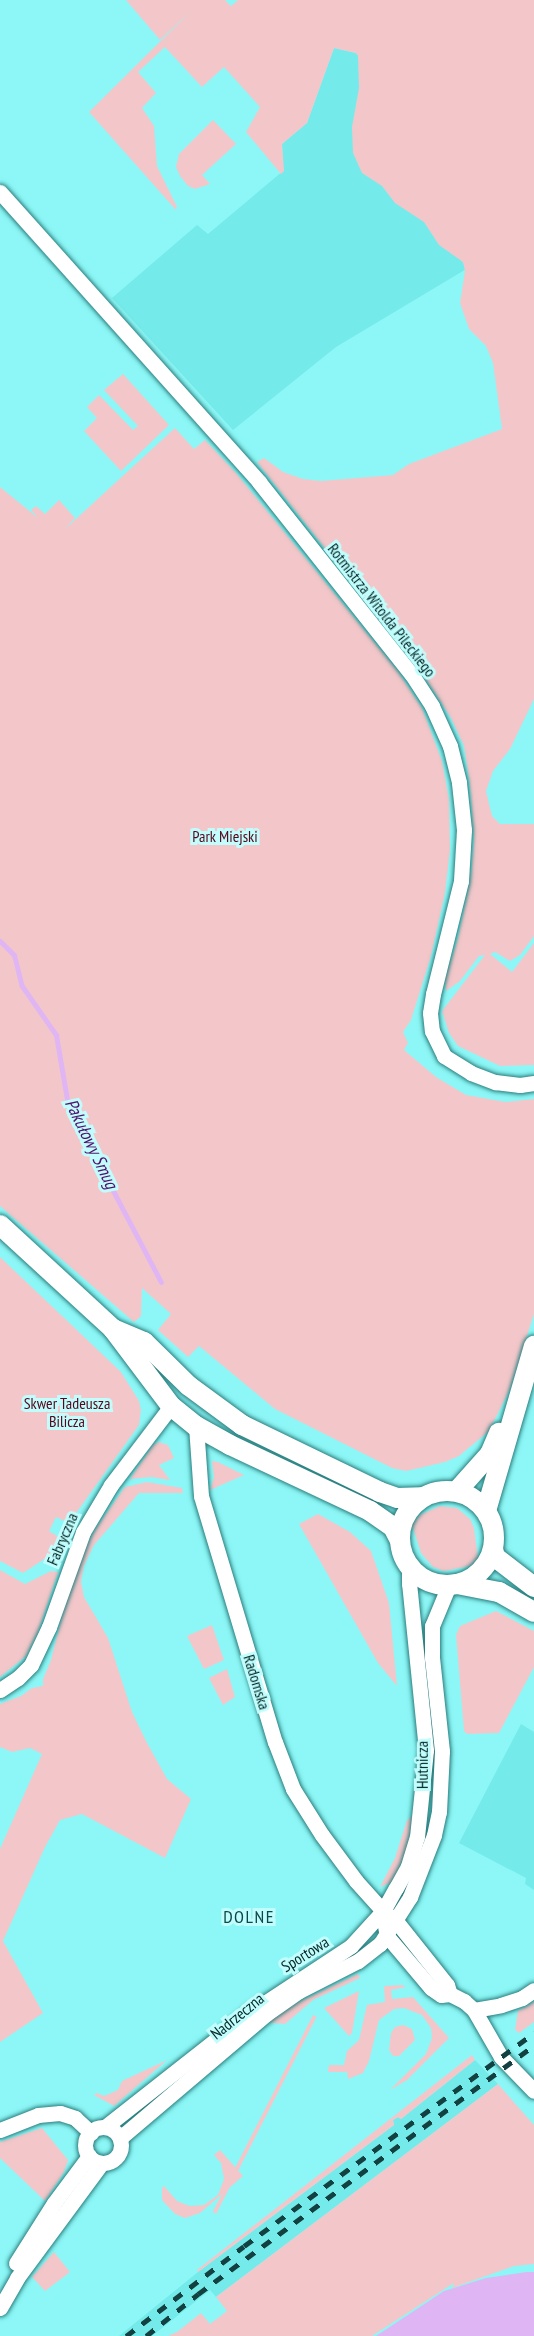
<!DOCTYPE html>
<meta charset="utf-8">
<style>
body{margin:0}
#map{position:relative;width:534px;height:2336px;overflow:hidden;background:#8cf7f6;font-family:"PT Sans Narrow",sans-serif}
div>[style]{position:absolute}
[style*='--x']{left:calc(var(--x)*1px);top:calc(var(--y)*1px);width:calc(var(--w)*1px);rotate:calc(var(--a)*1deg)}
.built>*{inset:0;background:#74ebea}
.green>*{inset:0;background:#f3c7ca;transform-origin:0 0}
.water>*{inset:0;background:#dfb6f3}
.stream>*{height:5px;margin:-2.5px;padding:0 2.5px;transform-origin:2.5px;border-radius:2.5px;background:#dfb6f3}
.roads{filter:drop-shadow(0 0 2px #297e7e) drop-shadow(0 0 2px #297e7e)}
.minor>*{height:15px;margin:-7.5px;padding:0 7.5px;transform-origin:7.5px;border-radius:7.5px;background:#fff}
.minor>.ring{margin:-7.5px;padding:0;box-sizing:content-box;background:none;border:15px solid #fff;border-radius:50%}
.tertiary>*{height:20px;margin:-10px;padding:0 10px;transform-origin:10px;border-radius:10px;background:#fff}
.tertiary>.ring{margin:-10px;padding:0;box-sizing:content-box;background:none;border:20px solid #fff;border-radius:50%}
.rail>*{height:4.5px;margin-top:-2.25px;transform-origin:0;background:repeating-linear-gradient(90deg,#134040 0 10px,transparent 0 20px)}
span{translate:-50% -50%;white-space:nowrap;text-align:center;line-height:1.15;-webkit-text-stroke:6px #c1fdfc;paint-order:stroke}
.street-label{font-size:16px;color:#022626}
.park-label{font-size:16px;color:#58061b}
.water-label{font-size:18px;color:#53106c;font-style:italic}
.neighbourhood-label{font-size:18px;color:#094949;letter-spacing:1.5px}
</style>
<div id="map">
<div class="built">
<div style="clip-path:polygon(334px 48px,360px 54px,442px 238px,468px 268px,336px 347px,233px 430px,112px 298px,197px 225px,208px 234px,283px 171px,282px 144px,307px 123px)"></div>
<div style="clip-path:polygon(521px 1724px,534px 1732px,534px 1890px,525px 1884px,526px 1878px,459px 1843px)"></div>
<div style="clip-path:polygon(475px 2060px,498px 2084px,216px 2297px,210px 2290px,152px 2336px,119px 2336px,198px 2272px,394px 2125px,393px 2120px,398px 2117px,401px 2119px)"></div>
</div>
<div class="green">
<div style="clip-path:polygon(126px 0,225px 0,231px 6px,238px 0,534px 0,534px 699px,510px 749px,493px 771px,486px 791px,492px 816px,500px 824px,534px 824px,534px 936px,520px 955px,510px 961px,495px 952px,490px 954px,512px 972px,534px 943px,534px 1065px,500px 1066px,458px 1046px,449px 1033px,442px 1011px,485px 955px,479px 956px,460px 981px,446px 991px,445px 980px,458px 938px,471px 876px,474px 840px,470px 785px,464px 746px,451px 718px,416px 664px,257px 462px,264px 458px,283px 472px,303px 479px,321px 481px,393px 475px,409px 464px,502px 429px,493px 363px,486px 346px,469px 329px,460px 303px,465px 271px,463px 262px,439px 245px,424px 222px,395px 203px,382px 186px,362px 173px,353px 153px,352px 127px,359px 88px,358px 56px,356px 53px,334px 48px,307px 123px,282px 144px,284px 171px,281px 174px,246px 132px,260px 107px,224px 67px,202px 87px,165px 47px,138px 72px,156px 93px,142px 108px,154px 126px,157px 166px,177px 207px,176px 210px,89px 112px,190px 12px,160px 40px)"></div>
<div style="clip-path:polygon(213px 120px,236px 144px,202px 175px,210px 184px,195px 189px,188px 186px,180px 176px,176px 167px,179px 154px)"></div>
<div style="clip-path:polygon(123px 374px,169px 425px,121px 471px,84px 431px,97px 418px,87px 407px,99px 395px,133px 430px,138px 426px,104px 390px)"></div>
<div style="clip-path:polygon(175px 428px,194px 449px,205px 440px,236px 473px,397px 670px,422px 708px,442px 761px,449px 799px,450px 850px,445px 893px,431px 956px,411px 1020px,403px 1032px,408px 1043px,404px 1050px,436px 1077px,466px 1095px,506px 1102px,534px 1099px,534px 1314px,510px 1389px,489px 1431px,459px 1456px,445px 1462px,406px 1471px,392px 1468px,275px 1409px,199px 1346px,188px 1357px,158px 1330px,171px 1314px,142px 1288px,141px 1316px,134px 1322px,0 1206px,0 487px,38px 518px,31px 510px,36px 506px,45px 514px,59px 500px,75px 518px,65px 529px)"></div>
<div style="clip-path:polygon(0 1257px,121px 1372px,139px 1401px,141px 1410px,139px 1425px,69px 1523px,56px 1517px,49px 1531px,62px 1539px,55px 1552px,23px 1573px,0 1561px)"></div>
<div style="clip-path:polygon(159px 1442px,168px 1445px,174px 1458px,159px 1465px,170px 1480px,151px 1477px,130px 1479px,153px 1445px)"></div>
<div style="clip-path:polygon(212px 1461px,218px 1462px,244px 1475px,210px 1490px,214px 1477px)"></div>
<div style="clip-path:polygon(147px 1482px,182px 1488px,183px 1493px,139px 1493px,94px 1545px,84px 1566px,81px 1581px,84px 1597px,108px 1638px,132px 1712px,146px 1741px,167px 1779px,191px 1799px,165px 1858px,82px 1814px,60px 1820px,45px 1847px,3px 1941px,43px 2013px,0 2042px,0 1849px,42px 1754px,30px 1748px,12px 1752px,0 1747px,0 1704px,21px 1696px,32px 1688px,43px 1686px,43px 1679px,51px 1660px,70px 1584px,84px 1550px,96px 1528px,125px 1487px)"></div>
<div style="clip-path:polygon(440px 1506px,457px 1508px,470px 1519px,474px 1528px,478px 1558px,470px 1566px,444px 1571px,433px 1567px,421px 1553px,412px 1525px,420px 1515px)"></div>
<div style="clip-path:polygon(318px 1514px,350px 1532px,371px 1551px,389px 1603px,397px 1686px,378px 1663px,299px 1524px)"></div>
<div style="clip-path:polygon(0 1570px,25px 1584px,51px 1571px,58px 1572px,38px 1632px,26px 1656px,0 1677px)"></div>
<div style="clip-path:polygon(496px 1611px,534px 1631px,534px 1667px,499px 1733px,467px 1734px,464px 1731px,456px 1635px,460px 1626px)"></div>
<div style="clip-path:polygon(212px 1625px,224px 1660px,204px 1669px,187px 1636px)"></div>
<div style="clip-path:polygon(227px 1669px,235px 1697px,223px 1705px,209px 1678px)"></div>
<div style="clip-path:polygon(416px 1813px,404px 1858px,392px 1882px,380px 1887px,395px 1858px,407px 1820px)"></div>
<div style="clip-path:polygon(358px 1974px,360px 1978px,313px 2000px,285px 2024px,263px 2022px,273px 2014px)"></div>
<div style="clip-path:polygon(402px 1985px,406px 1987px,391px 1990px,392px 1999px,413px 1997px,449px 2038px,407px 2080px,390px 2090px,426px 2054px,432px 2038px,431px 2028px,422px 2015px,404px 2008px,394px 2009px,379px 2020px,369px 2061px,363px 2073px,348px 2079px,347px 2072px,328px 2072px,329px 2065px,344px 2065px,347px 2051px,359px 2040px,367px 2005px,385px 2002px,384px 1986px)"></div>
<div style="clip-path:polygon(359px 1991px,352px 2033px,349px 2036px,324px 2008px)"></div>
<div style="clip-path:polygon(534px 2002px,534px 2022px,519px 2033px,515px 2030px,518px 2011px)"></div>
<div style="left:313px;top:2015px;width:4px;height:221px;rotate:27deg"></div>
<div style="clip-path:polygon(403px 2025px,412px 2029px,415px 2040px,399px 2056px,393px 2056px,389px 2050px,391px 2033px,395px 2027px)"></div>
<div style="clip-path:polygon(472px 2055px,475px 2060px,401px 2119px,398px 2117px,393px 2120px,394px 2125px,198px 2272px,197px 2270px)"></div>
<div style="clip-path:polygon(167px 2060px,114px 2106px,94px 2095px,97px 2093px,104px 2096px,118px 2090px,122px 2081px)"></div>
<div style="clip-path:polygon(498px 2084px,534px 2125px,534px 2264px,514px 2266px,452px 2288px,454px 2283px,372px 2336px,168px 2336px,177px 2332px,201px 2313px,210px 2324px,227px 2311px,216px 2297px)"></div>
<div style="clip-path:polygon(42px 2128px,68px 2160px,64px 2172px,45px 2201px,0 2158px,0 2142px)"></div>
<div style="clip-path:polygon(220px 2150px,243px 2176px,200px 2213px,185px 2218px,175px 2214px,162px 2200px,162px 2188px,164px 2186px,177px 2201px,190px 2206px,204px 2205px,218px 2195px,224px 2179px,221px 2163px,214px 2155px)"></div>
<div style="clip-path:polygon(54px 2252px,70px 2272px,45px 2291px,32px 2277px)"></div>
</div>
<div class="water">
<div style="clip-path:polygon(527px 2272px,534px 2272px,534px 2336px,376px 2336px,444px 2291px,486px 2278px)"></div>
</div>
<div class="stream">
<div style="--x:0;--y:941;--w:20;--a:45"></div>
<div style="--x:14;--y:955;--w:32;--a:76"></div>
<div style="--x:22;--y:986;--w:60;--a:55.2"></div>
<div style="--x:56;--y:1035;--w:71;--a:80.3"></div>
<div style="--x:68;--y:1105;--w:200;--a:62.3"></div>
</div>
<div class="roads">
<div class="minor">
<div style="--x:0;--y:192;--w:389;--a:48.2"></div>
<div style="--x:259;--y:482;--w:246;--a:51.6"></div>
<div style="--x:412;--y:675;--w:37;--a:57"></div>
<div style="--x:432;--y:706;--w:44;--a:65.8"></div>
<div style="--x:450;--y:746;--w:38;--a:76"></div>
<div style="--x:459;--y:783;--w:47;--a:83.9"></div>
<div style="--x:464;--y:830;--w:51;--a:93.4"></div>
<div style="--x:461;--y:881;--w:116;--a:103.9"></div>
<div style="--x:433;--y:994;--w:19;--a:99"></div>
<div style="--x:430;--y:1013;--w:18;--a:84"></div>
<div style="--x:432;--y:1031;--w:28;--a:64"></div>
<div style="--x:444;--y:1056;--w:32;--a:32"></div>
<div style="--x:471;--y:1073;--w:26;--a:21"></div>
<div style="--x:495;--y:1082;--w:25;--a:7"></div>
<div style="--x:520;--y:1085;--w:14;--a:-8"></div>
<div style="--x:196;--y:1426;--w:70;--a:85.9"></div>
<div style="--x:201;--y:1496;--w:257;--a:73.3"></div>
<div style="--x:275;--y:1742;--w:50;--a:69"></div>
<div style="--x:293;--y:1789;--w:54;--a:57.8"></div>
<div style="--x:322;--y:1835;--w:57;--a:53.5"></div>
<div style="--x:356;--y:1881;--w:40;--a:48"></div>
<div style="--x:383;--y:1911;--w:16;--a:38"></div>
<div style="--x:396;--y:1921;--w:82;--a:51.4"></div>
<div style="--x:447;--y:1985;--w:9;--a:72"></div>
<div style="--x:0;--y:1690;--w:22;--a:-34"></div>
<div style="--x:18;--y:1678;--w:18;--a:-45"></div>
<div style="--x:31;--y:1665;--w:42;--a:-64.7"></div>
<div style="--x:49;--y:1627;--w:101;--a:-70.3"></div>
<div style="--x:83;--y:1532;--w:55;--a:-59.2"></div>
<div style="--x:111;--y:1485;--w:99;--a:-52.8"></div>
<div style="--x:385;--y:1926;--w:10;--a:79"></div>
<div style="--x:387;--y:1936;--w:68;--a:49.8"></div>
<div style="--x:431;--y:1988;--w:12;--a:35"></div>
<div style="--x:441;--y:1995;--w:9;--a:-6"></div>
<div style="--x:450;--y:1994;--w:16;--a:27"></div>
<div style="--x:464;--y:2001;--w:13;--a:42"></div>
<div style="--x:474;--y:2010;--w:54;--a:60.1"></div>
<div style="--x:501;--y:2057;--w:47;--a:45.9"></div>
<div style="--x:474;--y:2010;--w:27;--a:-10"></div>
<div style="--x:501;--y:2005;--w:22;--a:-18"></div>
<div style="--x:522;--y:1998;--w:14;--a:-34"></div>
<div class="ring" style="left:85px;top:2127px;width:21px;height:21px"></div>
<div style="--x:105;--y:2127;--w:186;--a:-38.2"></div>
<div style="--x:251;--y:2012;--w:120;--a:-33.4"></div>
<div style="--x:351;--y:1946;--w:47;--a:-47.6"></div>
<div style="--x:383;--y:1911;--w:26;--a:-61"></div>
<div style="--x:396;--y:1888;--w:25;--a:-61"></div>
<div style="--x:408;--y:1866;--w:30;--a:-73"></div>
<div style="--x:417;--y:1837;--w:87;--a:-84.1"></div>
<div style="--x:426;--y:1750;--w:167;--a:-95.8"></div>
<div style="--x:409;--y:1584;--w:16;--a:-90"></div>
<div style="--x:0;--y:2130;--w:41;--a:-21.5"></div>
<div style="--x:38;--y:2115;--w:22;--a:-5"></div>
<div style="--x:60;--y:2113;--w:16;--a:18"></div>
<div style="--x:75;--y:2118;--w:22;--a:43"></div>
<div style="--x:120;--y:2138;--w:192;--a:-40.3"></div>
<div style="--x:266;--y:2014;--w:40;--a:-34.9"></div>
<div style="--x:299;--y:1991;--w:66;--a:-27"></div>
<div style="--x:358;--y:1961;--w:28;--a:-38"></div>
<div style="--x:380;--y:1944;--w:56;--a:-57.4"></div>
<div style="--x:410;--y:1897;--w:66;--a:-68.8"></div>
<div style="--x:434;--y:1835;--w:24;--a:-78"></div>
<div style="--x:439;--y:1812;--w:61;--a:-87.2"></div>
<div style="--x:442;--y:1751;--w:94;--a:-96.1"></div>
<div style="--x:432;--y:1658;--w:32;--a:-90"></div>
<div style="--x:432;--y:1626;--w:44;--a:-67.5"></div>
<div style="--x:16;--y:2263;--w:71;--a:-57.7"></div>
<div style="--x:54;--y:2203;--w:59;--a:-53.3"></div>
<div style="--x:0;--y:2308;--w:34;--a:-60"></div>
<div style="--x:17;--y:2278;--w:142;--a:-53.6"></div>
</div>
<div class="tertiary">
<div style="--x:0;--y:1225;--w:154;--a:42.6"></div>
<div style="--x:113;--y:1329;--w:96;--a:53"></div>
<div style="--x:171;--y:1406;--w:32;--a:39"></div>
<div style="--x:196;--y:1426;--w:39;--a:29"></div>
<div style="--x:230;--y:1445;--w:155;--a:25.2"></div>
<div style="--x:370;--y:1511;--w:28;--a:35"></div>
<div style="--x:393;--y:1527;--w:13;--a:63"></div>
<div style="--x:113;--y:1329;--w:34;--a:23"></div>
<div style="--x:144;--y:1342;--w:63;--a:44.4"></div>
<div style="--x:189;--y:1386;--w:66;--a:36.3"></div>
<div style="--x:242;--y:1425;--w:153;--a:25.9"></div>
<div style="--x:380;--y:1492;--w:18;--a:19"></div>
<div style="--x:397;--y:1498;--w:24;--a:-2"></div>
<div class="ring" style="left:400px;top:1491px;width:74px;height:74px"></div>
<div style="--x:457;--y:1491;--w:50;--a:-48.3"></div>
<div style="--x:490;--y:1454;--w:23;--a:-67"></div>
<div style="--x:486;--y:1511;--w:172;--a:-73.8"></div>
<div style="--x:493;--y:1549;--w:8;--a:76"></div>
<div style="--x:495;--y:1557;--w:49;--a:37.6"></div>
<div style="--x:457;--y:1584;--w:43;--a:10.8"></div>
<div style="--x:499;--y:1592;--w:40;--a:29.7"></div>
</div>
</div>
<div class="rail">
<div style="--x:126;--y:2336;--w:148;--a:-37.3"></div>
<div style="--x:244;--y:2246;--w:360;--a:-36.3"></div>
<div style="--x:146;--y:2336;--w:67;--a:-38.9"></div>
<div style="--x:198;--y:2294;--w:418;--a:-36.5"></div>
</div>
<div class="street-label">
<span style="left:382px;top:610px;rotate:52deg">Rotmistrza Witolda Pileckiego</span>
<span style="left:62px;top:1539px;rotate:-67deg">Fabryczna</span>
<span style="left:257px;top:1682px;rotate:73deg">Radomska</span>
<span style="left:422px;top:1765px;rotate:-90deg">Hutnicza</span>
<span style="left:305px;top:1954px;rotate:-32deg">Sportowa</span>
<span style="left:237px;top:2016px;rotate:-39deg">Nadrzeczna</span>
</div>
<div class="park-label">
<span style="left:225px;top:836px">Park Miejski</span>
<span style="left:67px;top:1412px">Skwer Tadeusza<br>Bilicza</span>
</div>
<div class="water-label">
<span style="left:91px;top:1144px;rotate:64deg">Pakułowy Smug</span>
</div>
<div class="neighbourhood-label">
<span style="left:249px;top:1917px">DOLNE</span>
</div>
</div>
